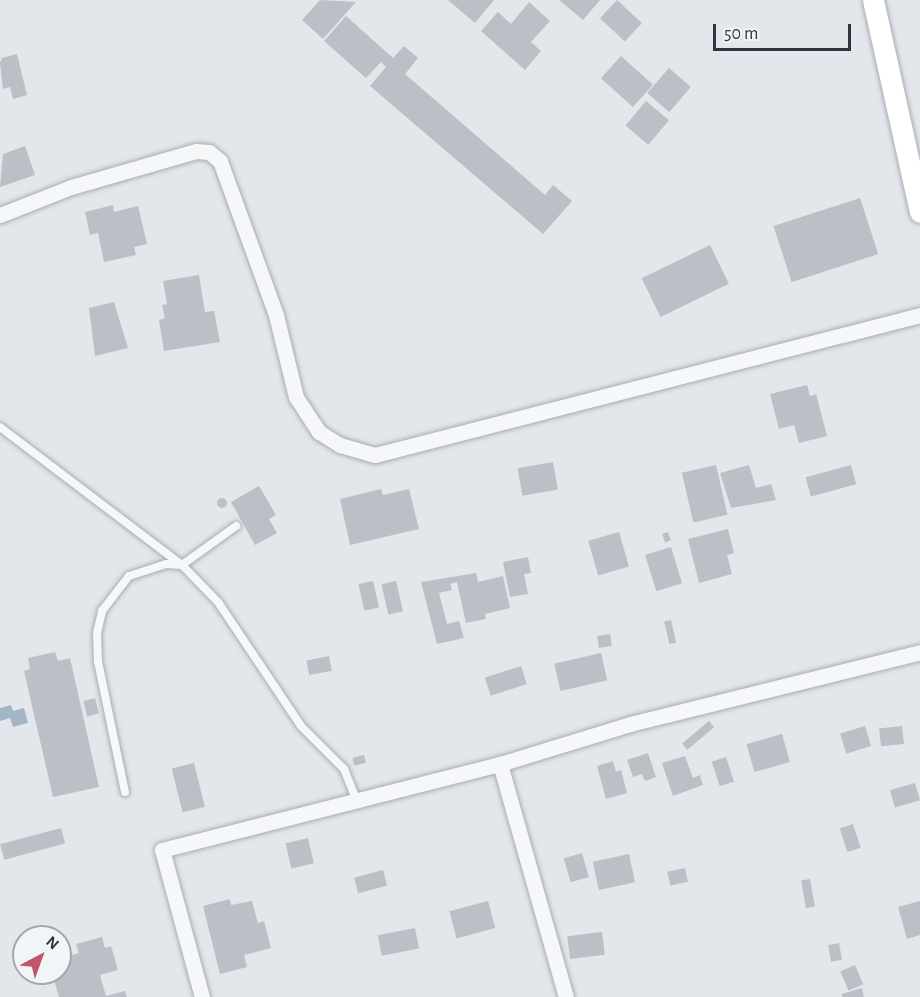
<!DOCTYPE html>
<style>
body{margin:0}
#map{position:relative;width:920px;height:997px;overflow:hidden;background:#e3e6ea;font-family:"Alegreya Sans",sans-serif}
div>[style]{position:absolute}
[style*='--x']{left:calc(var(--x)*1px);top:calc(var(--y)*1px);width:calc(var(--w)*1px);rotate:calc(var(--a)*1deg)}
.water>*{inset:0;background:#a2b6c6}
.building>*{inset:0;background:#bbc0c6;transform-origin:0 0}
.round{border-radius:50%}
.roads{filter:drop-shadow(0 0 2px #a8adb4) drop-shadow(0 0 2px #a8adb4)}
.lane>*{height:8px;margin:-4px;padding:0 4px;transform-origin:4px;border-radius:4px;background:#f5f7f8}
.street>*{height:15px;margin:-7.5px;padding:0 7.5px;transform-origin:7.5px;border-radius:7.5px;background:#f5f7f8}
.secondary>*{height:21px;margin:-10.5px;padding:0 10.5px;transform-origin:10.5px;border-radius:10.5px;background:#fff}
span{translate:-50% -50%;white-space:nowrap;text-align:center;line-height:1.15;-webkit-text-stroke:6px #f2f5f7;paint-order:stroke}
.north{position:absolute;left:12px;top:925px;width:60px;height:60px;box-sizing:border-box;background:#f2f5f7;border:2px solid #a3a8ae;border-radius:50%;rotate:41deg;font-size:16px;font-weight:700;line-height:24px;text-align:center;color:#2c3540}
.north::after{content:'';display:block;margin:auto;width:21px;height:27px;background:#c2556c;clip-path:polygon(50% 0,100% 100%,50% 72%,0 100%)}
.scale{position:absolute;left:713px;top:24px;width:138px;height:27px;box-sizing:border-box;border:3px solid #2c3540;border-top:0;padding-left:8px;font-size:18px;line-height:21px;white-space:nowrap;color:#2c3540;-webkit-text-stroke:4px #f2f5f7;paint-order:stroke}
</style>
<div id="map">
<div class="water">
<div style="clip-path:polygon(11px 705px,13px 711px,24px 708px,28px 723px,13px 727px,10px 718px,0 721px,0 708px)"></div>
</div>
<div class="building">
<div style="clip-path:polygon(320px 0,356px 2px,323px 39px,302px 20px)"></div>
<div style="clip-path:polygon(448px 0,494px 0,475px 23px)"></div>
<div style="clip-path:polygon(559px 0,600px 0,583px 20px)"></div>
<div style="left:617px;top:0;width:34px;height:25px;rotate:43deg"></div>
<div style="clip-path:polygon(529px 2px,550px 21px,531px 42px,541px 51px,525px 70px,481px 31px,498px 12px,511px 24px)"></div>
<div style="clip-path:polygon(346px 16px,393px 58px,404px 46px,418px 58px,405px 74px,545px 195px,553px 185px,572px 201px,543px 234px,370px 86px,386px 67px,381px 62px,366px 78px,324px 41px)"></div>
<div style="clip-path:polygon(17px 54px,27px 95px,13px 99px,10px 87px,3px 89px,0 63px,2px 58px)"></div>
<div style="left:621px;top:56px;width:43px;height:30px;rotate:42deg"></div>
<div style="left:669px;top:68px;width:29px;height:33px;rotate:41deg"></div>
<div style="left:646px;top:101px;width:30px;height:32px;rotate:40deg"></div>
<div style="clip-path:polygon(25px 146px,35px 175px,0 187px,3px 154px)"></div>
<div style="left:860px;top:198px;width:59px;height:91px;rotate:72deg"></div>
<div style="clip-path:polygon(113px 205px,114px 212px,138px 206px,147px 244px,134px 247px,136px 255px,104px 262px,98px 233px,90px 235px,85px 212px)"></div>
<div style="left:710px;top:245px;width:43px;height:76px;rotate:64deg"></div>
<div style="clip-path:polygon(199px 275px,205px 312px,214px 311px,220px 342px,164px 351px,159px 320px,165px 318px,162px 305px,167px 304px,163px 281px)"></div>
<div style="clip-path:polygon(114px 302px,128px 348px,95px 356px,89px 308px)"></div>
<div style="clip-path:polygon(807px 385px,810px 396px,816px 394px,827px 436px,799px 443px,794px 425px,779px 429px,770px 394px)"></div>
<div style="left:553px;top:462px;width:28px;height:36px;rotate:80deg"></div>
<div style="left:716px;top:465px;width:51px;height:35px;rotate:77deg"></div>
<div style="clip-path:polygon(749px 465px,756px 488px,771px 484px,776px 500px,731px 508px,720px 473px)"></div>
<div style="left:851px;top:465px;width:20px;height:47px;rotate:75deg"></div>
<div style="clip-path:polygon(259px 486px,276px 515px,269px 519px,277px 533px,255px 545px,231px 502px)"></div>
<div style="clip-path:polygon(381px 489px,383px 495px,409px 489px,419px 529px,350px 545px,340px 499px)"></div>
<div class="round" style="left:217px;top:498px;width:10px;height:10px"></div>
<div style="clip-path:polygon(728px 529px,734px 553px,727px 555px,732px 574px,699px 583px,688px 539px)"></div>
<div style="left:619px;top:532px;width:36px;height:32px;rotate:74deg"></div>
<div style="left:668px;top:532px;width:9px;height:6px;rotate:72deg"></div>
<div style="left:671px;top:547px;width:38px;height:27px;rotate:73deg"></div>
<div style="clip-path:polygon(528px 557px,531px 573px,524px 574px,528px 594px,510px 597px,503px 562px)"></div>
<div style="clip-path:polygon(476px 573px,478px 582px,503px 576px,510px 608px,485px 614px,486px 619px,466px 623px,457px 582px,450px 584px,452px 590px,439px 593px,447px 624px,459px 621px,464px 638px,437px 644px,421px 582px)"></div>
<div style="left:373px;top:581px;width:27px;height:15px;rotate:77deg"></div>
<div style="left:396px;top:581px;width:31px;height:15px;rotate:77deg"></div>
<div style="left:671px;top:620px;width:23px;height:7px;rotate:77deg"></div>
<div style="left:610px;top:634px;width:12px;height:13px;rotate:81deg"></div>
<div style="clip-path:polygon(55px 652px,58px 661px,70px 658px,99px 787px,53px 797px,24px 671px,30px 669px,28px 658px)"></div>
<div style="left:601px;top:653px;width:28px;height:48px;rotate:77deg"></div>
<div style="left:329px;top:656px;width:15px;height:23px;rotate:79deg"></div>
<div style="left:521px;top:666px;width:19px;height:38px;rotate:72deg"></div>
<div style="left:95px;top:698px;width:16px;height:12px;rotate:76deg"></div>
<div style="left:709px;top:721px;width:8px;height:35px;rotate:50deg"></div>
<div style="left:865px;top:726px;width:21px;height:26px;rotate:73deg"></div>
<div style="left:902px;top:726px;width:18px;height:23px;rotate:84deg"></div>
<div style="left:782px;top:734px;width:29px;height:37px;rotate:74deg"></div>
<div style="clip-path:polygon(648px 753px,656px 777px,645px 781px,642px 774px,633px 777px,627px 760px)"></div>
<div style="left:364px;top:755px;width:8px;height:12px;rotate:76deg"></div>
<div style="clip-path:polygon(685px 756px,693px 778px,700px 775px,703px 785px,673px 796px,662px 763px)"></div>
<div style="left:726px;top:757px;width:26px;height:15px;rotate:72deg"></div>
<div style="clip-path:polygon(613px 761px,616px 772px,621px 770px,627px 793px,606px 799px,597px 766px)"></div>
<div style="left:194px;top:763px;width:45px;height:23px;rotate:76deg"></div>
<div style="left:915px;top:783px;width:18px;height:26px;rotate:74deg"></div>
<div style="left:853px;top:824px;width:25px;height:14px;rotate:72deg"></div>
<div style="left:61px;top:828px;width:16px;height:63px;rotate:75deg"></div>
<div style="left:308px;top:838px;width:26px;height:23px;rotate:77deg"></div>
<div style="left:582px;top:853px;width:25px;height:19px;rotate:74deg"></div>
<div style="left:629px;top:854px;width:29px;height:37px;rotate:78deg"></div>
<div style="left:685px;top:868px;width:14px;height:18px;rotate:78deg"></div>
<div style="left:383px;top:870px;width:16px;height:30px;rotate:75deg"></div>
<div style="left:810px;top:879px;width:28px;height:9px;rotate:80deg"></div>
<div style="clip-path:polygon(230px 899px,231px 905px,252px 901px,258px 923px,264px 921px,271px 948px,244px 955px,247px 967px,220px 974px,203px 906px)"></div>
<div style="left:488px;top:901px;width:28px;height:40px;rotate:75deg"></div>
<div style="clip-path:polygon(920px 901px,920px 935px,907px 939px,898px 907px)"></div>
<div style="left:415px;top:928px;width:21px;height:38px;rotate:79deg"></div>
<div style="left:602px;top:932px;width:23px;height:35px;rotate:83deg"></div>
<div style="clip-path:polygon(102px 937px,105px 948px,111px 946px,118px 970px,100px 975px,106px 996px,125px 991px,127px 997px,59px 997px,52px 973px,60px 973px,60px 958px,79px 953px,76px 944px)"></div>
<div style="left:839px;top:943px;width:17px;height:11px;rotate:80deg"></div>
<div style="left:855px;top:965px;width:21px;height:16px;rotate:67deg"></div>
<div style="clip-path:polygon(862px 988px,864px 997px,842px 997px,842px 994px)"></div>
</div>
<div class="roads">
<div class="lane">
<div style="--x:0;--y:427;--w:228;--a:37.2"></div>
<div style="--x:182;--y:565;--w:52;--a:45.8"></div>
<div style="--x:218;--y:602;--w:149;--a:56.2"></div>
<div style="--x:301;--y:726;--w:61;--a:45"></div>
<div style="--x:344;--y:769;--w:31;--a:68"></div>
<div style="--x:125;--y:792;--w:133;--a:-101.7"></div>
<div style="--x:98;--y:662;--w:29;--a:-92"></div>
<div style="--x:97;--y:633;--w:23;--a:-77"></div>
<div style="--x:102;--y:611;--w:44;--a:-52.4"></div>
<div style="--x:129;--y:576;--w:39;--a:-18"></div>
<div style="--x:166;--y:564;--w:16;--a:4"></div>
<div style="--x:182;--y:565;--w:67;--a:-35.8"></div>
</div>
<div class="street">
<div style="--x:0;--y:215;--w:76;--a:-21.5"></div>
<div style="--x:71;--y:187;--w:130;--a:-16.1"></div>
<div style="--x:196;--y:151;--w:13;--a:4"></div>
<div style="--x:209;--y:152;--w:14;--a:39"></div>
<div style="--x:220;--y:161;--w:164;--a:70"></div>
<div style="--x:276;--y:315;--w:84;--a:76.3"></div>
<div style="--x:296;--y:397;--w:42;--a:56.7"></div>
<div style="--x:319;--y:432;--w:25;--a:32"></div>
<div style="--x:340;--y:445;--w:36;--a:16"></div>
<div style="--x:375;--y:455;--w:563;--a:-14.41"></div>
<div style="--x:500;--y:764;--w:242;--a:74.2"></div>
<div style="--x:202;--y:997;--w:152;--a:-105.2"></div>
<div style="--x:162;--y:850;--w:349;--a:-14.3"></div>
<div style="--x:500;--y:764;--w:136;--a:-17.1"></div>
<div style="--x:630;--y:724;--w:299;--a:-13.9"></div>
</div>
<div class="secondary">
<div style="--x:873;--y:0;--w:217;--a:77.5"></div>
</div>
</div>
<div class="north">N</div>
<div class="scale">50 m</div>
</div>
